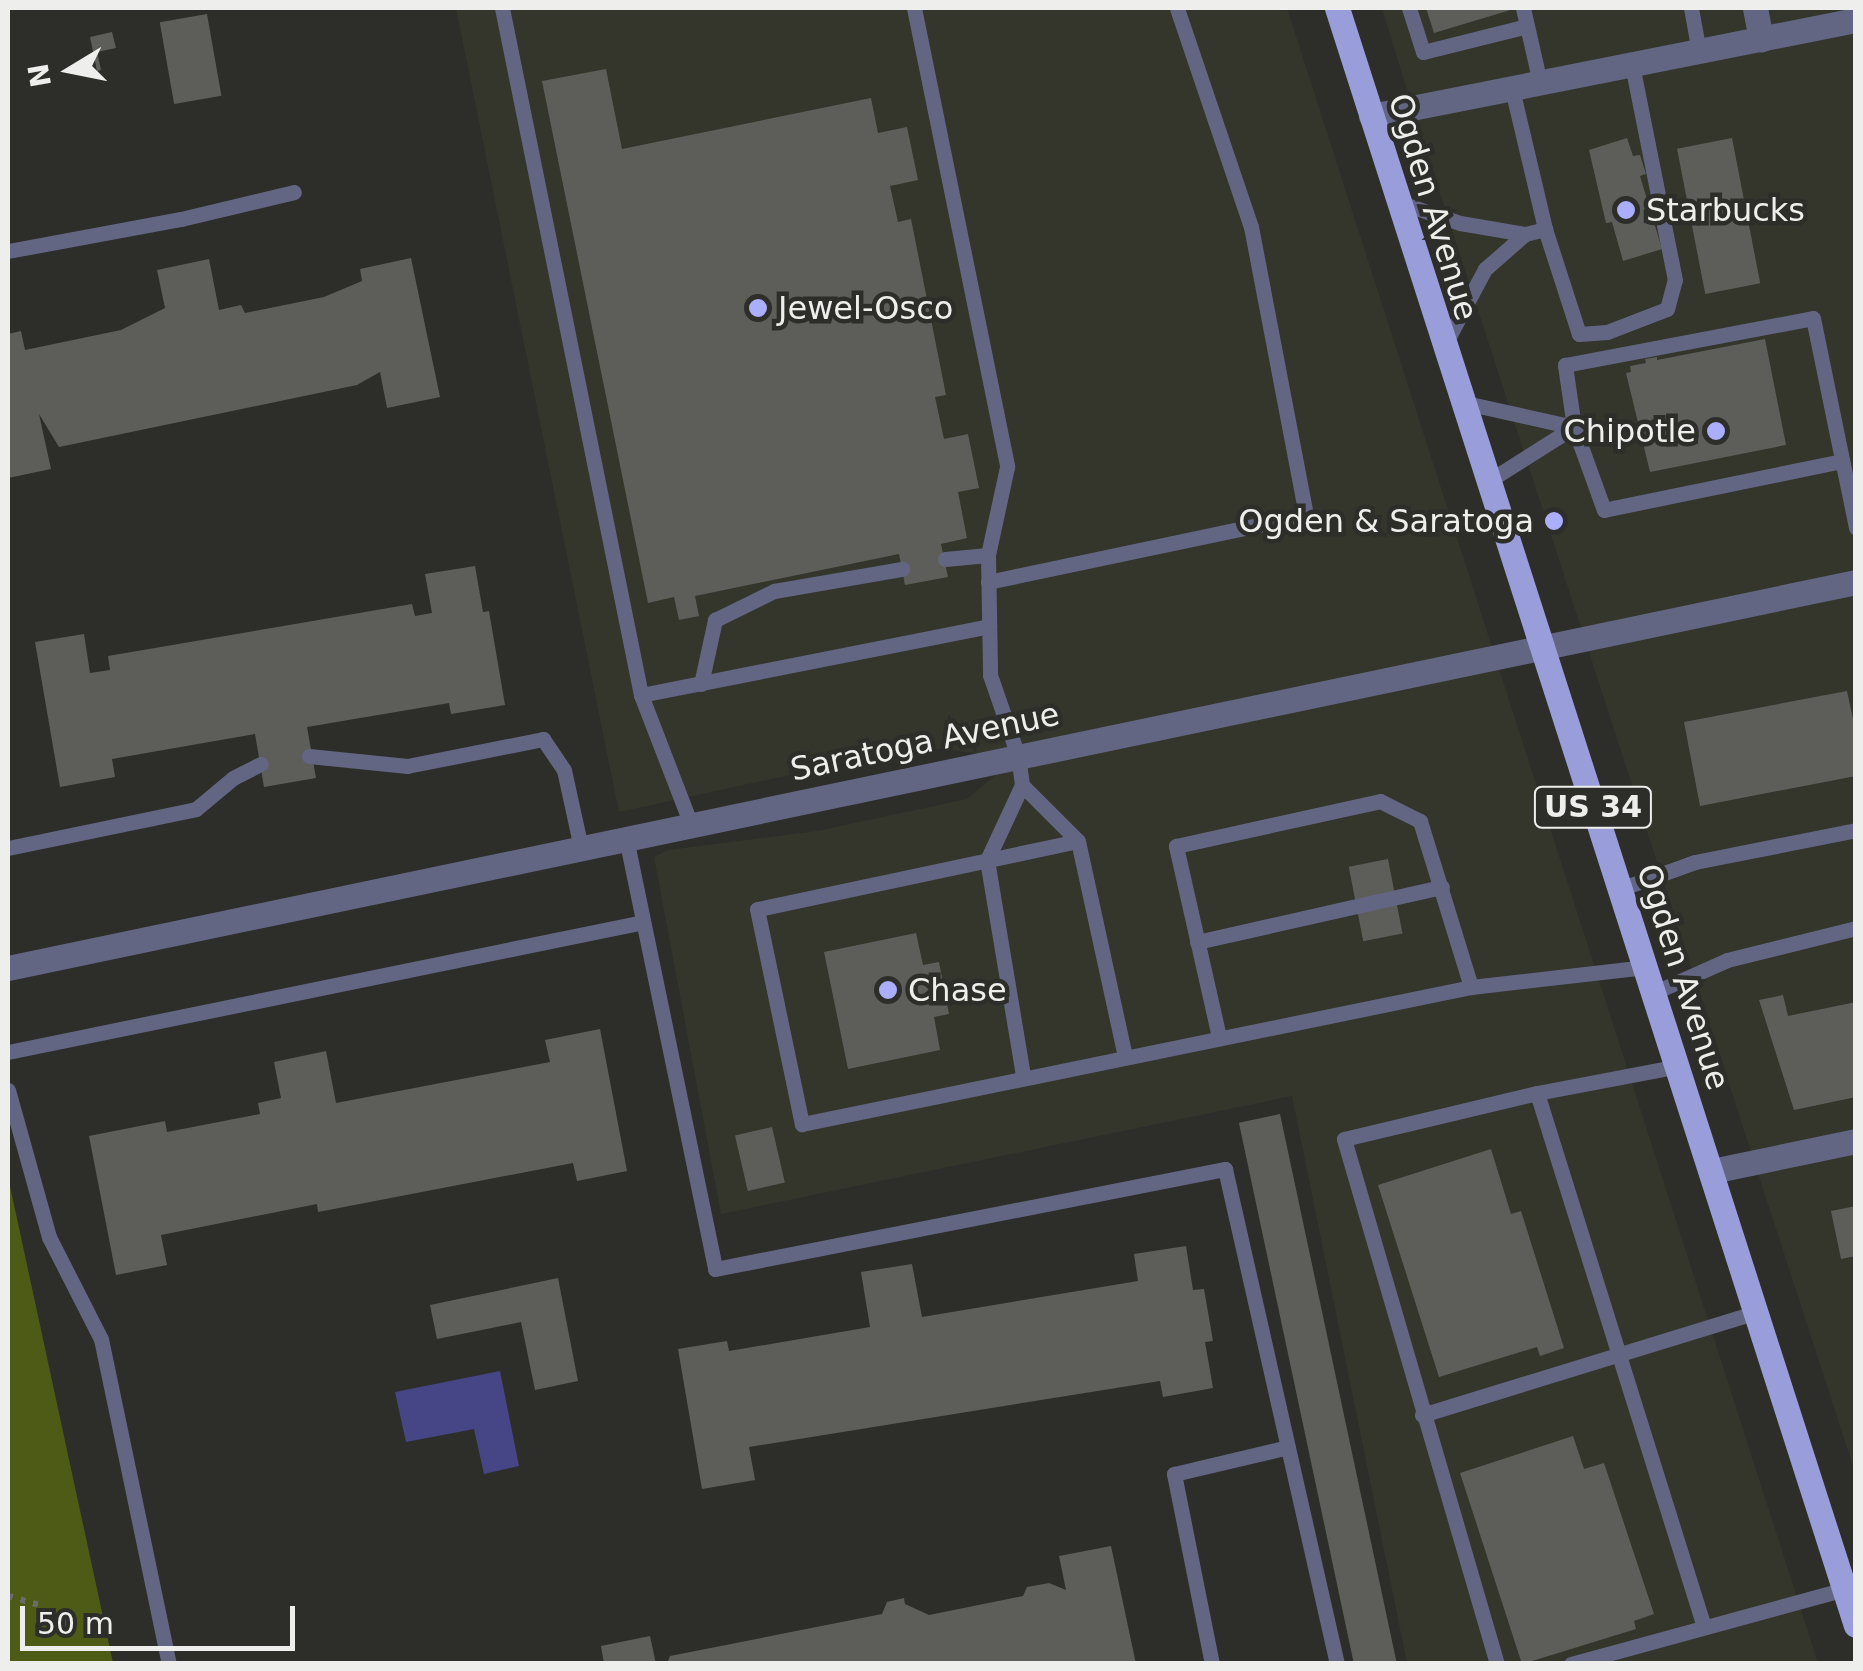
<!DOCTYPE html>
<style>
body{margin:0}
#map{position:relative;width:1863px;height:1671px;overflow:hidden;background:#2d2e2a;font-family:"DejaVu Sans",sans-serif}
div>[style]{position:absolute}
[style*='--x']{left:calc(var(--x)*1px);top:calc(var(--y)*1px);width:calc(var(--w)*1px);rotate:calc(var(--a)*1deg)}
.built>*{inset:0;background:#34362c}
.green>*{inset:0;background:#4e5b17}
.water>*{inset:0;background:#464686}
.building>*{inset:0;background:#5d5e59;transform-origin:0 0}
.path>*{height:6px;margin-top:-3px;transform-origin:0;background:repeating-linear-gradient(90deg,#6b6c68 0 5px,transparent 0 13px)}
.lane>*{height:15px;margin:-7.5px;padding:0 7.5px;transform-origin:7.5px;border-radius:7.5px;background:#636683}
.street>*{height:25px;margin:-12.5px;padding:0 12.5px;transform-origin:12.5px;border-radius:12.5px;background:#636683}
.primary>*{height:25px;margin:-12.5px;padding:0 12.5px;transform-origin:12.5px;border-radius:12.5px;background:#999dda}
.dots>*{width:28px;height:28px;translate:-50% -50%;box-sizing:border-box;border:5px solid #2d2e2a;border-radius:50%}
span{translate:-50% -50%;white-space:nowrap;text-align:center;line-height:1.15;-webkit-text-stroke:9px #2d2e2a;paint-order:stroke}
.shield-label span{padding:2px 8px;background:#2d2e2a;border:2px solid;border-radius:8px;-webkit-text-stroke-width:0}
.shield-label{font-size:30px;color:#eeefec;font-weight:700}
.street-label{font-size:32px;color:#eeefec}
.poi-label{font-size:32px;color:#eeefec}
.left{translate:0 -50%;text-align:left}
.right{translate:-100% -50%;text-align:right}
.frame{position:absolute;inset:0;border:10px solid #eeefec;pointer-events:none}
.north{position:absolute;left:20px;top:20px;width:100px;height:100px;-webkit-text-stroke:8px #2d2e2a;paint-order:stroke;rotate:260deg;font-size:28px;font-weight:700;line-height:40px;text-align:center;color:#eeefec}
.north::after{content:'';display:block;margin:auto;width:35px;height:45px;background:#eeefec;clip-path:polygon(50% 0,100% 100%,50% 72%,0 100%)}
.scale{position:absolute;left:20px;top:1606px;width:275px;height:45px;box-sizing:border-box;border:5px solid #eeefec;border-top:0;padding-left:12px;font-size:30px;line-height:35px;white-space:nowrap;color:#eeefec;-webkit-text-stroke:8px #2d2e2a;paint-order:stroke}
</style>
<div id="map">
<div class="built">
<div style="clip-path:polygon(456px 8px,1287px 8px,1818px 1663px,1407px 1663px,1292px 1096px,721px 1214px,654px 857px,669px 850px,817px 831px,967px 799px,1017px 757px,918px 747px,619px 812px)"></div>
<div style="clip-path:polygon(1382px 8px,1855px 8px,1855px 1472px,1414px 113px)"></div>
</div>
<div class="green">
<div style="clip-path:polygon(8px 1177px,113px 1663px,8px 1663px)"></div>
</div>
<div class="water">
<div style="clip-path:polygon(500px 1371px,519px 1466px,484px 1474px,474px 1429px,406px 1442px,395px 1392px)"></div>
</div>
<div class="building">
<div style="clip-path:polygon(1426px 8px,1517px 8px,1434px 33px)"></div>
<div style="left:207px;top:14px;width:83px;height:48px;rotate:80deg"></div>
<div style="clip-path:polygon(112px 32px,116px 48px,97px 52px,101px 70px,97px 71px,90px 37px)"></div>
<div style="clip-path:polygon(606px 69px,622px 149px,871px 98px,878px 133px,907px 127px,918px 180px,890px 186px,898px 222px,911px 219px,946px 395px,935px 397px,944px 439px,968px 434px,979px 488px,958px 492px,967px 538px,941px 544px,948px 577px,905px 585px,899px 554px,695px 596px,699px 616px,679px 620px,674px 597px,648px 603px,542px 81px)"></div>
<div style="clip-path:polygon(1627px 138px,1633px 156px,1640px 155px,1646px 174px,1640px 176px,1662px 249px,1623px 261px,1612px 222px,1606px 223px,1589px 150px)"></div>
<div style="left:1732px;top:138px;width:148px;height:56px;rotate:79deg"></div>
<div style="clip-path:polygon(411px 258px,440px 397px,387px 408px,380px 372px,357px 385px,59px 447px,39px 414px,51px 469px,8px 478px,8px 334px,21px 331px,25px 350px,121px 330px,165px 308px,157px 270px,209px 259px,219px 310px,241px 305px,245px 313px,324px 297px,362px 281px,360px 269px)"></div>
<div style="clip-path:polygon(1765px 339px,1786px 445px,1650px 472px,1626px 373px,1631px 372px,1630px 366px,1646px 363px,1645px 359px,1657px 357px,1657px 360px)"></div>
<div style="clip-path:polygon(475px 566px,483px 612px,489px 611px,505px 705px,451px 714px,449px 703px,307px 727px,316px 778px,264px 787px,255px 734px,112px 759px,115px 777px,60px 787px,35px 642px,84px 634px,90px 673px,110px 670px,108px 656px,412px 604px,415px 616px,432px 613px,425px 574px)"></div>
<div style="clip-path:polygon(1847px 691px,1856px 733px,1856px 776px,1700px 806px,1684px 722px)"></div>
<div style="left:1388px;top:859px;width:76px;height:40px;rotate:79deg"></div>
<div style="clip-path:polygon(916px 933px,923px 965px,939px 962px,949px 1014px,934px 1017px,940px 1050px,848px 1069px,824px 952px)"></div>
<div style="clip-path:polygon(1783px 995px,1788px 1016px,1856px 1002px,1856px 1097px,1794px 1110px,1759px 1000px)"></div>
<div style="clip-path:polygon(600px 1029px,627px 1171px,577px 1181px,573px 1163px,318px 1212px,317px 1204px,161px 1235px,167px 1265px,116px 1275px,89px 1136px,165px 1121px,167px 1132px,260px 1114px,258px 1103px,281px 1098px,274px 1062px,326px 1051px,336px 1103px,550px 1062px,545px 1040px)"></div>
<div style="left:1280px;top:1114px;width:562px;height:42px;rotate:78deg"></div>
<div style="left:772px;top:1127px;width:57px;height:38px;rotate:77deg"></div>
<div style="clip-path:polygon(1491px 1149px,1511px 1214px,1521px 1211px,1564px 1348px,1540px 1356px,1537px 1347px,1439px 1377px,1378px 1185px)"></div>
<div style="clip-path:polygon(1856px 1206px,1856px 1256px,1841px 1259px,1831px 1211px)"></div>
<div style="clip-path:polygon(1186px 1246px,1193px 1290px,1204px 1289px,1213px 1341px,1205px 1342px,1213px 1388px,1163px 1397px,1160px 1381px,749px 1447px,755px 1480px,702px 1489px,678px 1349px,727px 1341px,729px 1351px,870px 1327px,861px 1272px,912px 1264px,922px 1317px,1138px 1281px,1134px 1254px)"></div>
<div style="clip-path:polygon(558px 1278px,578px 1381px,535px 1390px,521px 1322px,437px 1339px,430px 1305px)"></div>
<div style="clip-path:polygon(1573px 1436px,1584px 1469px,1604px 1463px,1654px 1614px,1634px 1621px,1636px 1629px,1522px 1664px,1460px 1473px)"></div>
<div style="clip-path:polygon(1111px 1546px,1136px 1664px,667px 1664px,670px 1656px,882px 1614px,887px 1602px,904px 1598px,905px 1604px,929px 1615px,1023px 1596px,1027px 1587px,1049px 1583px,1066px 1590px,1059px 1556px)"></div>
<div style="clip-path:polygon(650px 1636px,656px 1664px,604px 1664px,601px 1646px)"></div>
</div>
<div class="path">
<div style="--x:8;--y:1596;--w:36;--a:16"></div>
</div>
<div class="lane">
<div style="--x:502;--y:8;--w:701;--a:78.56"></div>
<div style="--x:641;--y:695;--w:136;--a:68.9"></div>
<div style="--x:914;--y:8;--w:468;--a:78.5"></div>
<div style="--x:1007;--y:467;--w:90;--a:102.2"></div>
<div style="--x:988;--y:555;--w:120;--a:89"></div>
<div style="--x:990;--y:675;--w:86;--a:70.9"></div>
<div style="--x:1018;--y:756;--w:29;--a:82"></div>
<div style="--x:1022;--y:785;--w:83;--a:115"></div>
<div style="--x:987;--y:860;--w:219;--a:80.5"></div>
<div style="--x:1409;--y:8;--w:46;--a:72.3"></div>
<div style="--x:1423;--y:52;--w:107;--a:-14"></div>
<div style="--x:1523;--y:8;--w:77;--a:77.2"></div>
<div style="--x:1691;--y:8;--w:45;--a:79.7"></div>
<div style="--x:1512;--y:89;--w:144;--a:76.7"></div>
<div style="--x:1545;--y:229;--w:110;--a:72.1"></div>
<div style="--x:1579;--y:334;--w:28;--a:-4"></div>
<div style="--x:1607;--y:332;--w:64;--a:-21"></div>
<div style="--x:1667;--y:309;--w:30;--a:-75"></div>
<div style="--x:1675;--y:280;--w:219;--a:-101.3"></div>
<div style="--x:1398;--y:202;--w:65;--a:18.7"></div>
<div style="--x:1460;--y:223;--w:66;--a:9.6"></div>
<div style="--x:8;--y:251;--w:176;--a:-10.5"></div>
<div style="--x:181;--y:219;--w:116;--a:-13.4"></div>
<div style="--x:1444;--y:346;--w:87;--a:-62"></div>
<div style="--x:1485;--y:269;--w:53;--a:-41.2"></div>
<div style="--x:1525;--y:234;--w:21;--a:-14"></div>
<div style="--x:1461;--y:402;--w:116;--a:12.5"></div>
<div style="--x:1842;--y:461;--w:243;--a:168.4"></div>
<div style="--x:1604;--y:510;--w:88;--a:-109.9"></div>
<div style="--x:1574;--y:427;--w:63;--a:-98.3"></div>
<div style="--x:1565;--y:365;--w:252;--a:-10.7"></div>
<div style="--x:1813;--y:318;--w:214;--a:78.4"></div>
<div style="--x:1487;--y:482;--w:103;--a:-32.3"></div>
<div style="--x:945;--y:559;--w:43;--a:-5.3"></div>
<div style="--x:988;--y:582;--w:325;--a:-11.9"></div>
<div style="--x:1306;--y:515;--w:293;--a:-100.8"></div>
<div style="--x:1251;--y:227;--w:231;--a:-108.7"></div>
<div style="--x:701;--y:684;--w:66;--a:-77.7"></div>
<div style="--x:715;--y:620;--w:66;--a:-26.2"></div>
<div style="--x:774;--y:591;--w:130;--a:-9.8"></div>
<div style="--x:641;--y:695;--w:355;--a:-11.2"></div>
<div style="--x:309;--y:756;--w:99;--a:5.8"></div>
<div style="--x:407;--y:766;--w:139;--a:-11.2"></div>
<div style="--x:543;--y:739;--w:37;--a:56"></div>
<div style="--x:564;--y:770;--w:80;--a:77.7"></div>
<div style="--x:1022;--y:785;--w:79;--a:45"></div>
<div style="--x:1078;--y:841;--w:220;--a:77.7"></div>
<div style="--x:626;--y:838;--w:440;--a:78.3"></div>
<div style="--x:715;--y:1269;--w:520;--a:-11.09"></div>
<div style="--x:1225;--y:1169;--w:508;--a:77.25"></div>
<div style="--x:1078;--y:841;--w:328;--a:168"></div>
<div style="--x:757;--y:909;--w:220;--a:78.2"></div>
<div style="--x:802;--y:1124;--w:683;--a:-11.57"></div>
<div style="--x:1471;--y:987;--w:176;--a:-6.5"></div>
<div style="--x:8;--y:848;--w:192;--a:-11.7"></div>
<div style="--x:196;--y:809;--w:48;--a:-40"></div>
<div style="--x:233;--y:778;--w:31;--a:-27"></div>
<div style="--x:1620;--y:889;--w:80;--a:-19.8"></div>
<div style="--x:1695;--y:862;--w:164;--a:-11.2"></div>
<div style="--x:1197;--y:942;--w:251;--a:-12.7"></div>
<div style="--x:1653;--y:993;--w:81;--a:-24"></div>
<div style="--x:1727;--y:960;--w:133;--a:-13.9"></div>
<div style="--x:1219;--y:1037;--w:196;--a:-102.7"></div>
<div style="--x:1176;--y:846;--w:209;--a:-12.4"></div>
<div style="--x:1380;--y:801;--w:45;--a:26.6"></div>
<div style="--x:1420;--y:821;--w:174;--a:72.9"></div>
<div style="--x:8;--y:1052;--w:648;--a:-11.57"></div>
<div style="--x:8;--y:1090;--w:153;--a:74.4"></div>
<div style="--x:49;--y:1237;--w:114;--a:63"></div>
<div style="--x:101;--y:1339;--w:332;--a:78.2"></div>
<div style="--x:1537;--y:1093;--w:560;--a:72.63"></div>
<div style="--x:1422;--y:1415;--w:350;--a:-17.1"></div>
<div style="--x:1212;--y:1664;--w:194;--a:-101.3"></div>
<div style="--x:1174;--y:1474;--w:117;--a:-13.3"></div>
<div style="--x:1497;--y:1664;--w:547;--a:-106.25"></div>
<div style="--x:1344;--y:1139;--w:198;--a:-13.4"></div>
<div style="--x:1537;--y:1093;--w:144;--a:-10.8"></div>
<div style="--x:1571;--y:1664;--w:291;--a:-15.3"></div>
</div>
<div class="street">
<div style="--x:1755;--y:8;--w:32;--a:79"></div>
<div style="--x:1371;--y:116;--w:494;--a:-11.2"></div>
<div style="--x:8;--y:968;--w:1888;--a:-11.8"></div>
<div style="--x:1712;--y:1171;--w:147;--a:-11.8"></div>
</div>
<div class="primary">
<div style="--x:1337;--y:8;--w:1698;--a:72.21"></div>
</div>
<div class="dots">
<div style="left:1626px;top:210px;background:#abaffb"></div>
<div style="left:758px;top:308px;background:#abaffb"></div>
<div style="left:1716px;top:431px;background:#abaffb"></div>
<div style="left:1554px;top:521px;background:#abaffb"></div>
<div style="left:888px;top:990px;background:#abaffb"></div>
</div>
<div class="shield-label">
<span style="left:1593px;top:807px">US 34</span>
</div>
<div class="street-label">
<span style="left:1433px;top:207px;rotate:73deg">Ogden Avenue</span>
<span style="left:925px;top:742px;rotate:-12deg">Saratoga Avenue</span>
<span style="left:1683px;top:977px;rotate:72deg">Ogden Avenue</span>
</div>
<div class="poi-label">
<span class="left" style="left:1646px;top:210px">Starbucks</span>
<span class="left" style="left:778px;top:308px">Jewel-Osco</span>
<span class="right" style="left:1696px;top:431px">Chipotle</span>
<span class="right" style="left:1534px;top:521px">Ogden &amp; Saratoga</span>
<span class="left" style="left:908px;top:990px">Chase</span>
</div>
<div class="frame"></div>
<div class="north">N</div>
<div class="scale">50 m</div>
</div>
